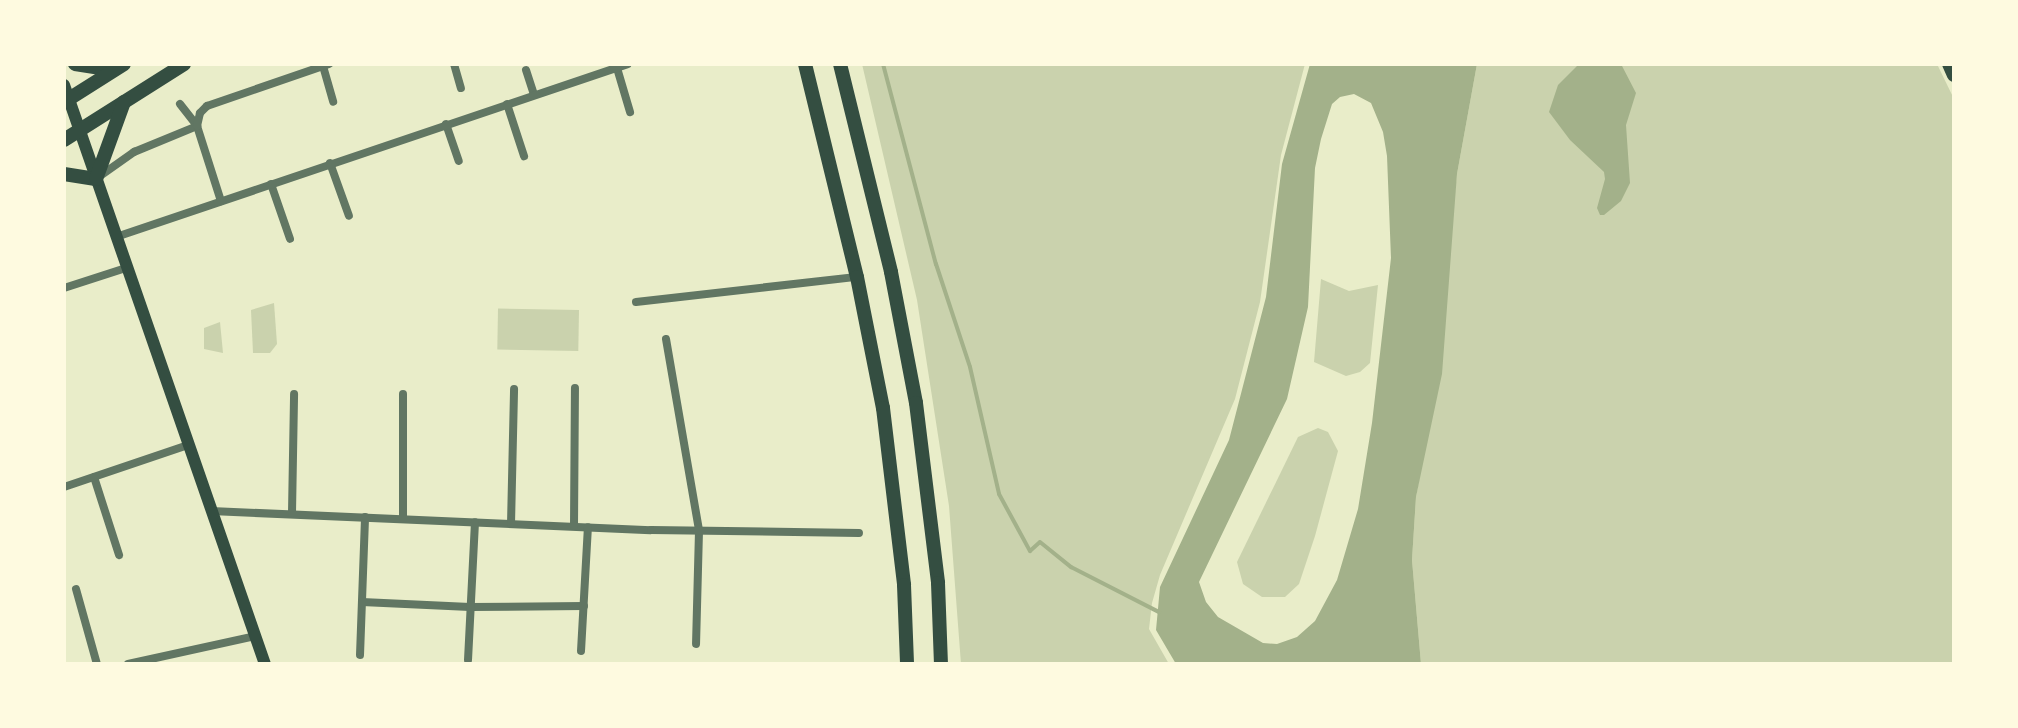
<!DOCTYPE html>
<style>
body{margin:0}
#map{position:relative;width:2018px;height:728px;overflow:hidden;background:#e9edc9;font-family:"Golos Text",sans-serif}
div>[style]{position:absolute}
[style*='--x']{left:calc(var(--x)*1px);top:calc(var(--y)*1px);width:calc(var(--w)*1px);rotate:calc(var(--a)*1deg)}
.green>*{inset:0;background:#cad2ad;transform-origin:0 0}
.water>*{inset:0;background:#a3b18a}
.stream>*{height:4px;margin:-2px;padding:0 2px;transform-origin:2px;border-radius:2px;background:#a3b18a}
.minor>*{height:8px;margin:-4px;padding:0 4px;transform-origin:4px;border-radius:4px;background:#617663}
.secondary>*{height:12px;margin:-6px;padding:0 6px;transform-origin:6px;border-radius:6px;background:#344e41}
.primary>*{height:14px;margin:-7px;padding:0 7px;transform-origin:7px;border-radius:7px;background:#344e41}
span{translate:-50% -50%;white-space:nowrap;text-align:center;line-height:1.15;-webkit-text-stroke:6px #fefae0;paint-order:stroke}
.frame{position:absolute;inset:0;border:66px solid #fefae0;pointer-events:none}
</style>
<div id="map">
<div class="green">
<div style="clip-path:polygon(862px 64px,1305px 64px,1281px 155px,1260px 302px,1235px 399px,1160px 575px,1152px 603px,1149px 629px,1169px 664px,961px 664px,949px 506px,917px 300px)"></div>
<div style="clip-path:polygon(1477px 64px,1937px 64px,1954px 99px,1954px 664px,1421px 664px,1412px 560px,1416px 497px,1427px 435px,1457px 174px)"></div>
<div style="clip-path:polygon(1321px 279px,1349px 291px,1378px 285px,1370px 363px,1360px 372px,1346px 376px,1314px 362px)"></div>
<div style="clip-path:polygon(274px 303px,277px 344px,270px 353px,253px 353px,251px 310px)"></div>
<div style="left:579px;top:310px;width:41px;height:81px;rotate:91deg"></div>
<div style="clip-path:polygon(220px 322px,223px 353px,204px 349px,204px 328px)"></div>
<div style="clip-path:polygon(1318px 428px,1328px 432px,1338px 451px,1315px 536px,1299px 584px,1285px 597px,1262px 597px,1243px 584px,1237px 562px,1298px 437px)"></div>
</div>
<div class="water">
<div style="clip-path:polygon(evenodd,1310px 64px,1477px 64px,1457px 174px,1442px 374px,1416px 497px,1412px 560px,1421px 664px,1176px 664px,1156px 630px,1160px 587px,1229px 440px,1266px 297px,1282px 164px,1310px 64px,1354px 94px,1371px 103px,1383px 132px,1387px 156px,1391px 258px,1372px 423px,1358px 509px,1337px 580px,1315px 621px,1297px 637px,1277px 644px,1263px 643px,1218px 617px,1206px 602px,1199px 582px,1287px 399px,1308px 307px,1315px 168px,1321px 139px,1332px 104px,1340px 97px,1354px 94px)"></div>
<div style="clip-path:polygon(1579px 64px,1621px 64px,1636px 93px,1626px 125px,1630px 183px,1621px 201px,1604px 215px,1600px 215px,1597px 208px,1605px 179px,1604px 172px,1570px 140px,1549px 112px,1558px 85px)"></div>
</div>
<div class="stream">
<div style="--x:883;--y:64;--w:207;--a:75.2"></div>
<div style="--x:936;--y:264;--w:108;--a:71.7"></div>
<div style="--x:970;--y:367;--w:130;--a:77.1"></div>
<div style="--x:999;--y:494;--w:65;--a:61.5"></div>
<div style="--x:1030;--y:551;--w:13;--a:-42"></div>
<div style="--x:1040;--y:542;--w:40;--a:39"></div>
<div style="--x:1071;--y:567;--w:99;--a:27.1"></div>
</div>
<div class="minor">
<div style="--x:454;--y:64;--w:25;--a:74"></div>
<div style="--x:323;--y:66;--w:37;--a:74"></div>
<div style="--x:617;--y:68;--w:46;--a:73.5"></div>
<div style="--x:526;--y:70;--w:26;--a:72"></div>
<div style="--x:180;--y:104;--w:28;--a:52"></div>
<div style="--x:197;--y:126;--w:79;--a:72.3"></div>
<div style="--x:507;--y:104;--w:55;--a:71.9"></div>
<div style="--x:446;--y:124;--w:39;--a:71"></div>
<div style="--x:330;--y:163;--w:56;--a:70.3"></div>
<div style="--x:100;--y:176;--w:42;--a:-35.2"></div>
<div style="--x:134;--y:152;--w:68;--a:-22.4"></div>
<div style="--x:197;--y:126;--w:13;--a:-77"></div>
<div style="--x:200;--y:113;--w:10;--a:-45"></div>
<div style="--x:207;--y:106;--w:129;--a:-19"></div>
<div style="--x:271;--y:184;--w:58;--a:70.9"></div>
<div style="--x:116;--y:237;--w:540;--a:-18.67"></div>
<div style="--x:64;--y:288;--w:65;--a:-17.9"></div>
<div style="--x:636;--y:302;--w:222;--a:-6.5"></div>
<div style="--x:666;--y:339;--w:195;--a:80.2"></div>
<div style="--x:699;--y:531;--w:113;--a:91.5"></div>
<div style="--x:94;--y:477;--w:82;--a:72.2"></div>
<div style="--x:64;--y:487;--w:131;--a:-18.7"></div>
<div style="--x:211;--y:511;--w:440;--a:2.5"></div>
<div style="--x:651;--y:530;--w:208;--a:0.8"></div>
<div style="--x:292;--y:513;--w:119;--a:-89"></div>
<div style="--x:403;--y:519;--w:125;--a:-90"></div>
<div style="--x:511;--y:524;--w:135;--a:-88.7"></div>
<div style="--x:574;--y:526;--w:138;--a:-89.6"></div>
<div style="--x:76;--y:589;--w:78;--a:74.4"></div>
<div style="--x:362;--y:602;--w:108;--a:2.7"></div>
<div style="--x:470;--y:607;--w:114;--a:-0.5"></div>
<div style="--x:581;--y:651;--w:124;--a:-86.8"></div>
<div style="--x:360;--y:655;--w:138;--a:-87.9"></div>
<div style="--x:468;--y:660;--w:138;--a:-87.1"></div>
<div style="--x:128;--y:664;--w:130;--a:-12.4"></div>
</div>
<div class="secondary">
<div style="--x:64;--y:85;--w:613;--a:70.86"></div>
</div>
<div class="primary">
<div style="--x:75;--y:64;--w:39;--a:9"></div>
<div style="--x:805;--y:64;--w:219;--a:76.3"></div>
<div style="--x:857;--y:277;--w:134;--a:78.8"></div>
<div style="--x:883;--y:408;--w:178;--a:83.2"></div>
<div style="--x:904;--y:585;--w:79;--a:87.8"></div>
<div style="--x:840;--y:64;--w:214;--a:76.2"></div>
<div style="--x:891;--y:272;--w:133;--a:79.2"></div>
<div style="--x:916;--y:403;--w:181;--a:83"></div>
<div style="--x:938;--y:583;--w:81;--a:87.9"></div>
<div style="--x:1949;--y:64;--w:12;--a:66"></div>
<div style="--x:64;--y:102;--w:71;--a:-32.3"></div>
<div style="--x:64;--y:140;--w:142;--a:-32.3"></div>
<div style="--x:64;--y:174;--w:32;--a:9"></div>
<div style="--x:96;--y:179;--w:82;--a:-70"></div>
</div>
<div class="frame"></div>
</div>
